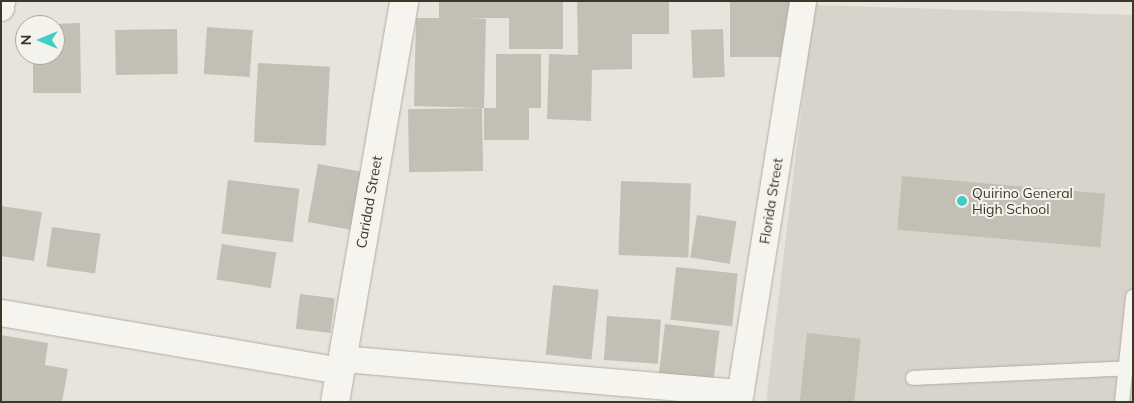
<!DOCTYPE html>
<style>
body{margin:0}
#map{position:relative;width:1134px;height:403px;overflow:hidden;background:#e7e4dd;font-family:Mulish,sans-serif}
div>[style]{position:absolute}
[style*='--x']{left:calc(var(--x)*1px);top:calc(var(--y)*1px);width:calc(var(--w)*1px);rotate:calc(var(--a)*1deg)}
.built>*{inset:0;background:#d9d4cb}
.building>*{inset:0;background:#c3bfb4;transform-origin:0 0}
.roads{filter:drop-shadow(0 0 1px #b1ada2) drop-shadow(0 0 1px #b1ada2)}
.service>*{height:14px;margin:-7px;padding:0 7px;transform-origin:7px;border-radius:7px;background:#f5f4ef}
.minor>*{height:26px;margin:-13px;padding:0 13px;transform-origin:13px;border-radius:13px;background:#f5f4ef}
.tertiary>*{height:28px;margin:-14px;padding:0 14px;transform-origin:14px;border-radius:14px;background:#f5f4ef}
.dots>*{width:14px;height:14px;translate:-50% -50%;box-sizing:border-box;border:2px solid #f4f2ec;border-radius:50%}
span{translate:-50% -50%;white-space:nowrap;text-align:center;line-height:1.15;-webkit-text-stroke:4px #f4f2ec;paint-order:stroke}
.poi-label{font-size:14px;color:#3d3726}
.left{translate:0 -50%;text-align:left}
.street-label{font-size:14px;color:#3d3726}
.frame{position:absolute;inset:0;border:2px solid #3d3726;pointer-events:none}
.north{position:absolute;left:15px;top:15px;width:50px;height:50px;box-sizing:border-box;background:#f4f2ec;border:1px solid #aba79d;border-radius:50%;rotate:270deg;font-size:14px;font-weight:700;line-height:20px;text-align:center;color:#3d3726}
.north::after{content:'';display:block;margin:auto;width:18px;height:22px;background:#40cdc5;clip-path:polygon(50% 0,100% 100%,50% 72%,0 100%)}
</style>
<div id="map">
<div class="built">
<div style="clip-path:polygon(814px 5px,1133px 15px,1133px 402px,766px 402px)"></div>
</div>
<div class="building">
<div style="clip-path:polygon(439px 1px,563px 1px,563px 49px,509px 49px,509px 18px,470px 18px,486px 19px,484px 108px,496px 108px,496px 54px,541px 54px,541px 108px,529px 108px,529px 140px,484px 140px,484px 108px,414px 106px,416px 18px,439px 18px)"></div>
<div style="clip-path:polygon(577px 1px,669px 1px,669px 34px,632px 34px,632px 69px,592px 70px,591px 121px,547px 119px,549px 54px,578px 55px)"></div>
<div style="left:730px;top:1px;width:59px;height:56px"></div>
<div style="clip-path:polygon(80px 23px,81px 93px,33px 93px,33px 55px,55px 55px,55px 24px)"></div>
<div style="left:207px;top:27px;width:46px;height:47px;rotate:4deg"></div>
<div style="left:177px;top:29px;width:45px;height:62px;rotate:89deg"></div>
<div style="left:723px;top:29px;width:48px;height:32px;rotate:88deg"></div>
<div style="left:258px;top:63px;width:72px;height:79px;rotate:3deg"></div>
<div style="left:482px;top:108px;width:63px;height:74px;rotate:89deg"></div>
<div style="left:318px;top:164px;width:52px;height:59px;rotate:10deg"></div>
<div style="left:902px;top:176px;width:204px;height:54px;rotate:5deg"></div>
<div style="left:228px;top:180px;width:72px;height:54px;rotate:7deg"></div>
<div style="left:621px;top:181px;width:70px;height:74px;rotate:2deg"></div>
<div style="clip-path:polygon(1px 206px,42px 212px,34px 261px,1px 256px)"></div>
<div style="left:697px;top:215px;width:40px;height:43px;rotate:9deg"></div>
<div style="left:52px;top:227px;width:49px;height:40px;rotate:8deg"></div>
<div style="left:222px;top:244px;width:55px;height:36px;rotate:9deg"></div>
<div style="left:676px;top:267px;width:62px;height:53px;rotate:6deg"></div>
<div style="left:553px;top:285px;width:46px;height:70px;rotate:6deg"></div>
<div style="left:300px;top:294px;width:35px;height:35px;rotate:7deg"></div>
<div style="left:607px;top:316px;width:54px;height:44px;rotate:4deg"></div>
<div style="left:665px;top:324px;width:55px;height:51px;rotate:7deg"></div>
<div style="left:807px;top:333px;width:54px;height:69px;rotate:6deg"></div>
<div style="clip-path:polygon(1px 335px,48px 343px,45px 365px,68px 369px,62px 402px,1px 402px)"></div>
</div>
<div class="roads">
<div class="service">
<div style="--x:913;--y:378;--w:220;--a:-2.6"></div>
<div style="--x:1122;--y:402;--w:106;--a:-84"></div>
</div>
<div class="minor">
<div style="--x:1;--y:8;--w:7;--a:-82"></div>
<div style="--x:1;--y:313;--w:344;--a:9.7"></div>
<div style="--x:342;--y:359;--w:400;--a:4.9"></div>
<div style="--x:739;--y:402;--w:406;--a:-80.9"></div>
</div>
<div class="tertiary">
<div style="--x:335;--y:402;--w:407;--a:-80.2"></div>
</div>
</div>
<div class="dots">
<div style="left:962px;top:201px;background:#40cdc5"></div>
</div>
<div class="poi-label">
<span class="left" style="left:972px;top:201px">Quirino General<br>High School</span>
</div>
<div class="street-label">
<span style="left:771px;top:201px;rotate:-81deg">Florida Street</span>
<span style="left:369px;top:202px;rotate:-80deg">Caridad Street</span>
</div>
<div class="frame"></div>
<div class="north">N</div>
</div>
